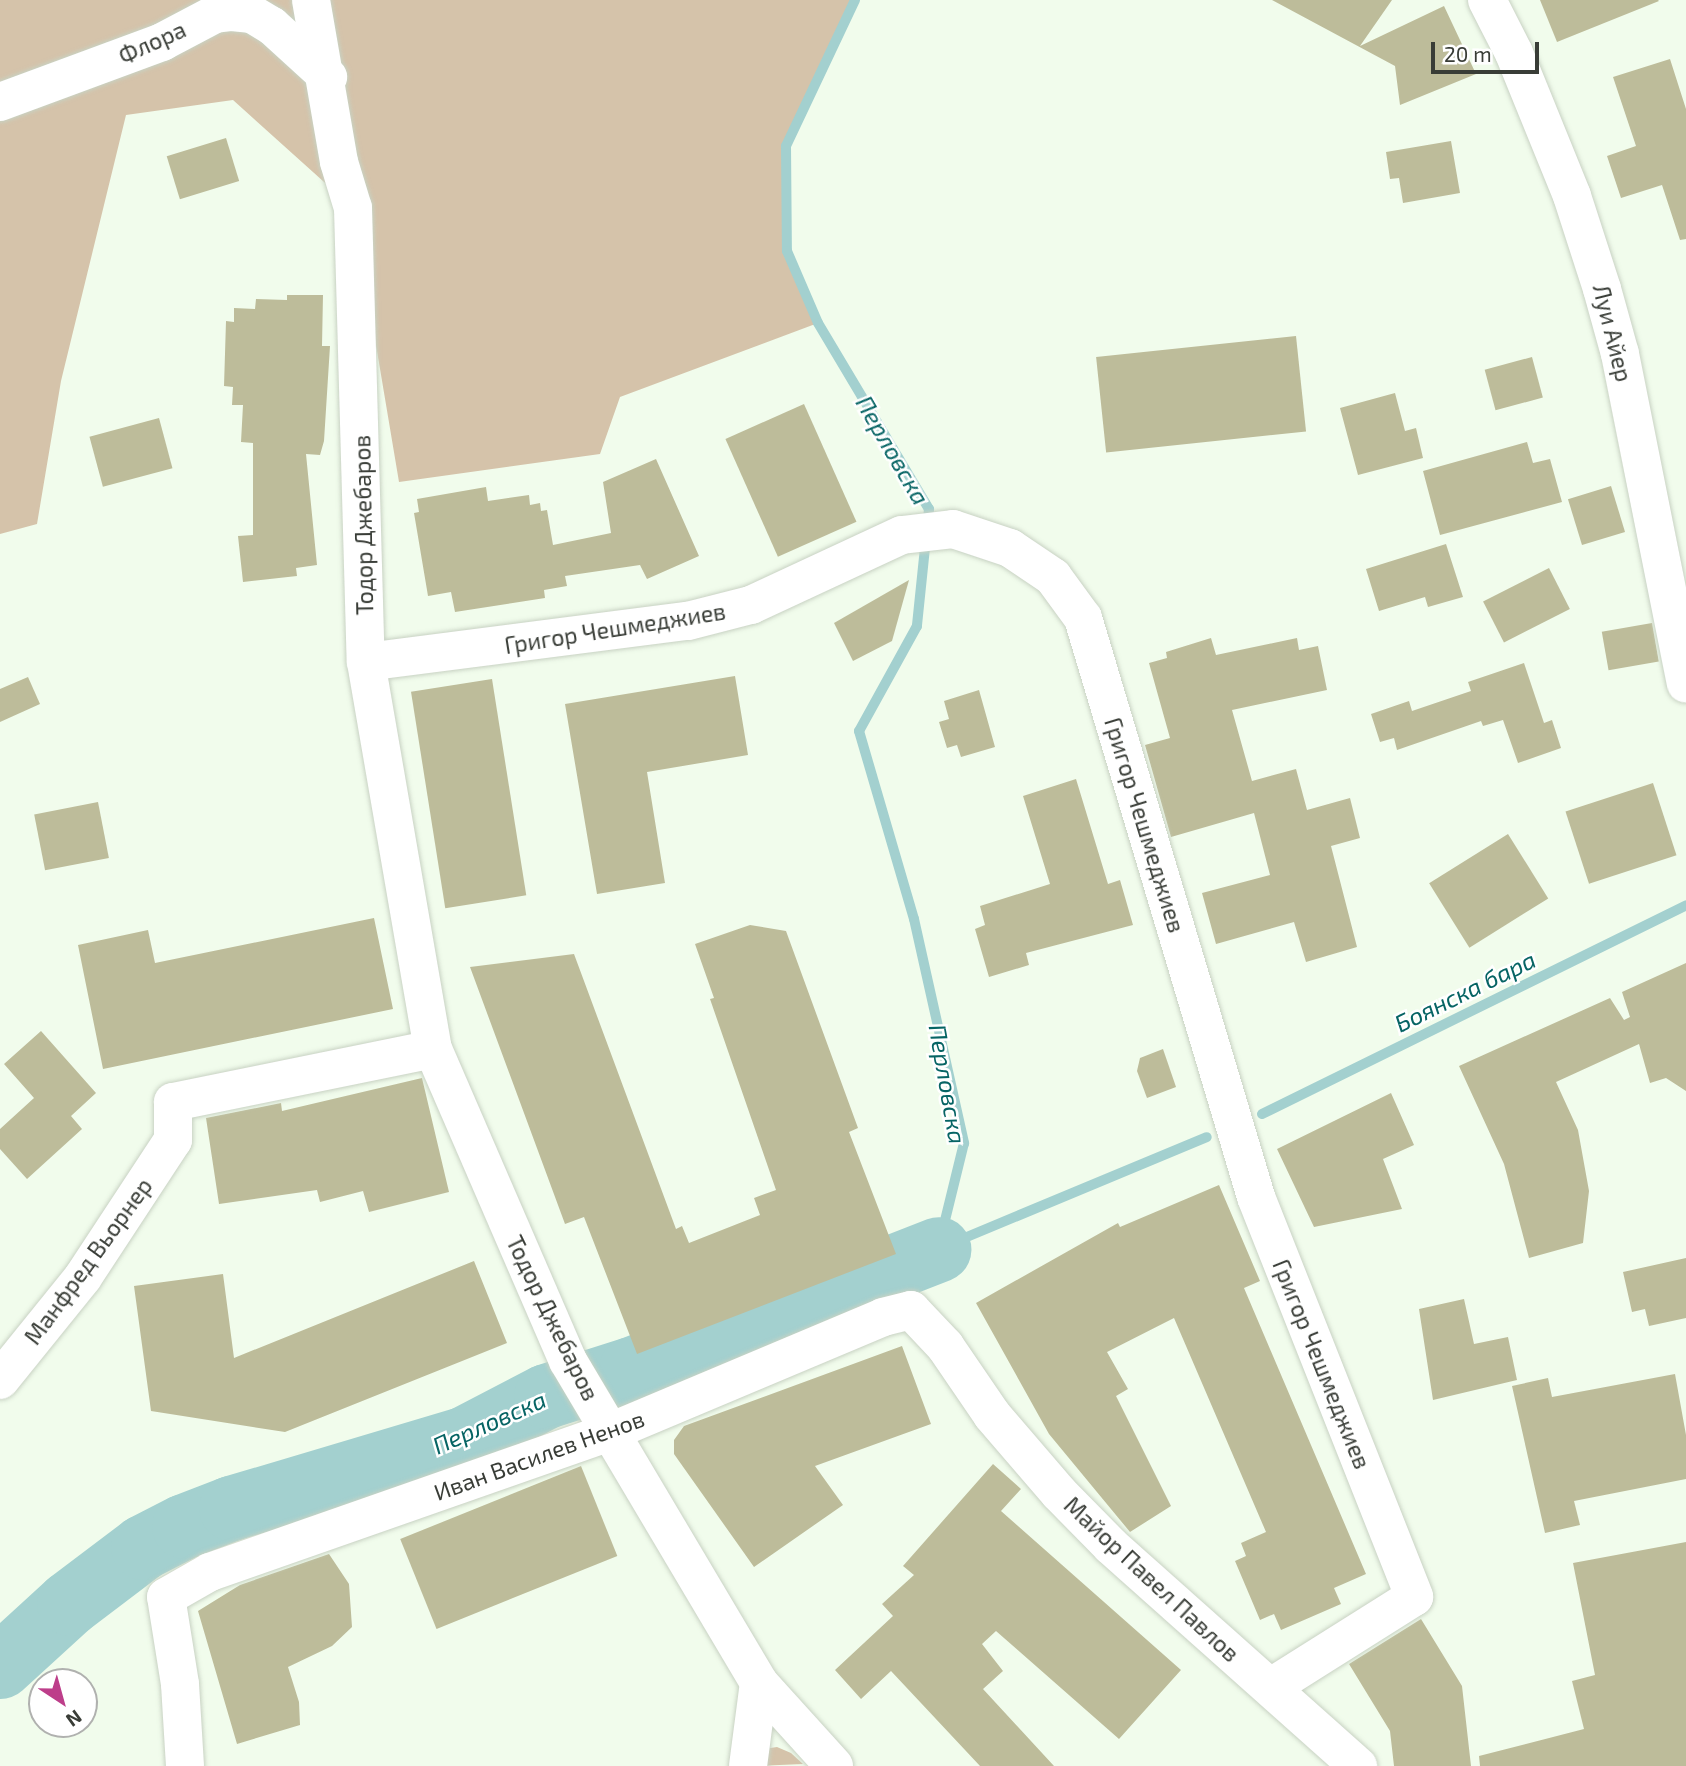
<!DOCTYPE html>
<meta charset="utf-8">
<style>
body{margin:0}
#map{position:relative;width:1686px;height:1766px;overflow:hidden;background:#f1fcec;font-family:"Exo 2",sans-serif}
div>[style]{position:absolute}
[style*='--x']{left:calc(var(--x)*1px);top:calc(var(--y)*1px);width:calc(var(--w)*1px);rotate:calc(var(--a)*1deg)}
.green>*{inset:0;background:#d5c3aa}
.stream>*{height:10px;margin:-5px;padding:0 5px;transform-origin:5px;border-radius:5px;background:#a3d0cf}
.river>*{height:65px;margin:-32.5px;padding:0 32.5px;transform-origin:32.5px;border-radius:32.5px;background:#a3d0cf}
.building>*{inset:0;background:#bdbc9a;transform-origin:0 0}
.roads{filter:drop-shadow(0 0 2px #c8d2c3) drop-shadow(0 0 2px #c8d2c3)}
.minor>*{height:38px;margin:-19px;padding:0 19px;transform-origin:19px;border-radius:19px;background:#fff}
span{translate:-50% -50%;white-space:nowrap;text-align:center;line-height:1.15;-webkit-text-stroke:5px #fff;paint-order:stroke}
.street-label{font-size:23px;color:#393d37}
.water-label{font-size:24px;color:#066464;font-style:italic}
.north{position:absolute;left:28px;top:1668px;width:70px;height:70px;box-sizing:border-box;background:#fff;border:2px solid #b0b1af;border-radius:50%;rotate:144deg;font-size:19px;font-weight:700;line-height:28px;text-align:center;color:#393d37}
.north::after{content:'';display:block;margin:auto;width:24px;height:32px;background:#bd3e8a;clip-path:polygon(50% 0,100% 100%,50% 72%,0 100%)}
.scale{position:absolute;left:1431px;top:42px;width:108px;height:32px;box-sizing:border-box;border:4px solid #393d37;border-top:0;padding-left:9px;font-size:21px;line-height:24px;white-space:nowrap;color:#393d37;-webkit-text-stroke:5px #fff;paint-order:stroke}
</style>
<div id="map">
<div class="green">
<div style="clip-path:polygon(0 0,855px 0,786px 146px,787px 251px,818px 323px,620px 397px,600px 454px,399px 482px,353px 208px,233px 100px,126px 115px,61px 381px,37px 524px,0 534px)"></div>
<div style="clip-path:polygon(777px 1747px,791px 1753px,803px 1764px,753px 1766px,764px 1749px)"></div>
</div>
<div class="stream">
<div style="--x:855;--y:0;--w:161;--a:115.3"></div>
<div style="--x:786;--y:146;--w:105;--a:89.5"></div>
<div style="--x:787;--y:251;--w:78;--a:66.7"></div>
<div style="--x:818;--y:323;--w:217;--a:59.2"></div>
<div style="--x:929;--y:509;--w:118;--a:95.9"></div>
<div style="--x:917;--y:626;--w:120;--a:118.9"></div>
<div style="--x:859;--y:731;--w:196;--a:73.7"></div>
<div style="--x:914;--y:919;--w:230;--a:77.4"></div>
<div style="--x:964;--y:1143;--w:109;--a:103.8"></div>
<div style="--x:1262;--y:1114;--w:473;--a:-26.2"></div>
<div style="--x:938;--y:1249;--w:291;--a:-22.6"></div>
</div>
<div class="river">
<div style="--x:0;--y:1666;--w:93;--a:-42.4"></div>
<div style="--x:69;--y:1603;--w:93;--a:-37.1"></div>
<div style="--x:143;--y:1547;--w:46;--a:-27.1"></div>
<div style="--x:184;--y:1526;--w:50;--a:-21"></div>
<div style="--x:231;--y:1508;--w:242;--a:-16.6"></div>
<div style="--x:463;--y:1439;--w:93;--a:-27.4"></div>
<div style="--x:546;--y:1396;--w:89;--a:-17.6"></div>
<div style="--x:631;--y:1369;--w:330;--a:-21.3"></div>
</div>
<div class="building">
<div style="clip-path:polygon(1272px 0,1392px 0,1360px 46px,1444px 6px,1476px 74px,1400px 105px,1395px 66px)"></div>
<div style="clip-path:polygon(1540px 0,1658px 0,1659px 1px,1557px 42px)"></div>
<div style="clip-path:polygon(1670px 59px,1686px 109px,1686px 239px,1680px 240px,1662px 185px,1621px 198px,1607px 156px,1636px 146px,1613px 77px)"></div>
<div style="left:226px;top:138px;width:45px;height:62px;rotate:73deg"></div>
<div style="clip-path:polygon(1451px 141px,1460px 193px,1403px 203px,1399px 178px,1390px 179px,1386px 152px)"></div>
<div style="clip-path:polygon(287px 295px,323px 295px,322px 346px,330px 346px,324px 441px,320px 455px,306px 454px,317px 565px,296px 568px,297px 576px,243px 582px,238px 536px,253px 535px,253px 443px,241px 442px,243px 405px,232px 405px,233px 387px,224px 386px,226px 321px,234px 322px,234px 308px,255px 309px,256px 299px,287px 300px)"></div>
<div style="left:1296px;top:336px;width:96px;height:201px;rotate:84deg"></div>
<div style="left:1532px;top:357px;width:42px;height:49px;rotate:75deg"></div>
<div style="clip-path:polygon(1395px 393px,1405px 431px,1416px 428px,1423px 458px,1358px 475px,1340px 408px)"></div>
<div style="left:804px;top:404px;width:129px;height:86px;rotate:66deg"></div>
<div style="left:159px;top:418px;width:52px;height:72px;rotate:75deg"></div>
<div style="clip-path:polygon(1527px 442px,1533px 463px,1550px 459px,1562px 502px,1440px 535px,1423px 471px)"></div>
<div style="clip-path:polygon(656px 459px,699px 556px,647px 579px,640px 565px,565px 576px,567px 586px,544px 590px,545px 598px,455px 612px,451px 592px,428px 596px,414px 513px,419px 512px,417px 499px,486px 487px,488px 501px,529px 495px,530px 505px,540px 503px,541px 511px,547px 510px,553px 545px,611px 533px,603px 482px)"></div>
<div style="left:1611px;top:486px;width:48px;height:45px;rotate:73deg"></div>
<div style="clip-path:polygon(1446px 544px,1463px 597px,1428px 607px,1425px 597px,1379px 611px,1366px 569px)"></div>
<div style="left:1549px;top:568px;width:46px;height:74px;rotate:63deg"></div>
<div style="clip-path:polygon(909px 580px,892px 641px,853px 661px,834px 623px)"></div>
<div style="left:1652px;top:623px;width:39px;height:51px;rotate:80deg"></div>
<div style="clip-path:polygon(1211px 638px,1216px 655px,1297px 638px,1299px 650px,1318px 646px,1327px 690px,1232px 710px,1252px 781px,1296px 769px,1307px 810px,1350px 798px,1360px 838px,1331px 846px,1357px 947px,1306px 962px,1294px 922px,1216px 944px,1202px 893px,1270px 875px,1254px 813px,1171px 837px,1145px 745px,1170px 738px,1149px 663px,1167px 658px,1166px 652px)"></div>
<div style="clip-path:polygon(1524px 663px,1544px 723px,1552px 720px,1561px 748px,1518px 763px,1503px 720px,1483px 726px,1481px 721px,1397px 750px,1394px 738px,1380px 742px,1371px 714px,1409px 701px,1412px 711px,1471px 691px,1468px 682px)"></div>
<div style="clip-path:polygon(735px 676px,748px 755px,647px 772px,665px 883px,597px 894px,565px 704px)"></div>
<div style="clip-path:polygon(28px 677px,40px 704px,0 722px,0 689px)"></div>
<div style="left:492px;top:679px;width:219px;height:82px;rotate:81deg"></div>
<div style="clip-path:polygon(979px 690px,995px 747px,961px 757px,957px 745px,947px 748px,939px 722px,949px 719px,944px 701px)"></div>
<div style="clip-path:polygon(1076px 779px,1108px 884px,1120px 880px,1133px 925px,1026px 953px,1029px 965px,989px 977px,975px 929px,985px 925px,980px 906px,1050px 884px,1023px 796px)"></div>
<div style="left:1653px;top:783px;width:76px;height:92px;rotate:72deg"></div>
<div style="left:98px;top:802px;width:57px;height:65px;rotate:79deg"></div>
<div style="left:1508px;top:834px;width:76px;height:93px;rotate:58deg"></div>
<div style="clip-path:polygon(374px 918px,393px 1009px,103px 1069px,78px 945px,148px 930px,155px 963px)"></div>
<div style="clip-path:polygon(750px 925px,786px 931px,858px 1128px,849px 1132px,896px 1254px,637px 1354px,584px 1217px,565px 1224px,470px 967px,574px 954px,676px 1229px,682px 1226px,689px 1243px,760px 1215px,754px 1198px,776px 1190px,710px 999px,714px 998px,695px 944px)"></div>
<div style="clip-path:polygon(1686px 963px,1686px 1091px,1666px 1078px,1650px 1083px,1639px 1044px,1556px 1082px,1578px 1130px,1589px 1191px,1583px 1243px,1529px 1258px,1504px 1164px,1459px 1066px,1610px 998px,1624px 1020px,1630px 1017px,1622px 992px)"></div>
<div style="clip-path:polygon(41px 1031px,96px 1093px,71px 1116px,82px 1129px,27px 1179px,0 1149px,0 1129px,34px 1098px,4px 1064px)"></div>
<div style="clip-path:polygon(1163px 1049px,1176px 1087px,1147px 1098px,1137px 1071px,1140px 1058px)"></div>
<div style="clip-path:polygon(422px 1078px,449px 1192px,369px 1212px,363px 1191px,320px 1202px,317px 1190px,219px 1204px,206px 1118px,281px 1103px,282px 1111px)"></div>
<div style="clip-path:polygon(1391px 1093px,1414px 1145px,1383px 1159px,1402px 1209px,1314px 1227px,1277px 1149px)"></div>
<div style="clip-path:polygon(1219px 1185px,1260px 1281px,1244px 1288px,1366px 1574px,1334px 1588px,1341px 1604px,1281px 1630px,1274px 1614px,1260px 1620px,1235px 1561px,1246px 1556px,1241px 1543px,1266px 1532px,1174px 1318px,1107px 1352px,1128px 1389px,1116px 1396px,1171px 1506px,1130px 1532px,1049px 1434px,976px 1303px,1118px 1223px,1120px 1227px)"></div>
<div style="clip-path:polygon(1686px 1258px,1686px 1318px,1649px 1326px,1645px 1309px,1632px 1312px,1623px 1272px)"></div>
<div style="clip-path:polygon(474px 1261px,507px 1343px,285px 1432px,151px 1411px,134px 1286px,223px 1274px,234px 1358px)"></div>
<div style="clip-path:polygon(1464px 1299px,1474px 1344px,1508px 1337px,1517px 1380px,1433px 1400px,1419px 1309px)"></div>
<div style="clip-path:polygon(902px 1346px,931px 1424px,815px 1466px,843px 1505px,754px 1567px,674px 1454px,674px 1440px,684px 1426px)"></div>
<div style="clip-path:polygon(1675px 1374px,1686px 1435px,1686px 1479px,1574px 1501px,1580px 1525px,1545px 1533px,1512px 1386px,1548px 1378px,1552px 1397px)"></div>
<div style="clip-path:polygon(993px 1464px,1021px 1489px,1001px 1511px,1181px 1670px,1119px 1739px,996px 1631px,982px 1644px,1003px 1671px,983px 1689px,1054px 1766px,980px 1766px,891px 1671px,861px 1699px,835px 1670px,893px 1616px,882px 1604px,914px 1575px,903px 1566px)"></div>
<div style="left:581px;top:1466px;width:97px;height:195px;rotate:68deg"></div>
<div style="clip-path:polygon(1686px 1542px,1686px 1766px,1480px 1766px,1479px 1756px,1584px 1729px,1572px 1681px,1595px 1675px,1573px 1563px)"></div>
<div style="clip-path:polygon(329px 1554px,349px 1584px,352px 1627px,332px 1646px,288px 1667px,299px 1702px,300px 1725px,237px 1744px,198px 1611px,240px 1585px)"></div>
<div style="clip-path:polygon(1421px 1619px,1462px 1686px,1471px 1766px,1394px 1766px,1390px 1731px,1349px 1664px)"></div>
</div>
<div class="roads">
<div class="minor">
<div style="--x:311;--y:0;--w:164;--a:80.2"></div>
<div style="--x:339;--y:162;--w:48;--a:73.1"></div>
<div style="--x:353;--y:208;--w:454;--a:88.4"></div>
<div style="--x:366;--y:662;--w:393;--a:80.2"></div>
<div style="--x:433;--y:1049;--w:340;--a:66.6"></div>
<div style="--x:568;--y:1361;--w:374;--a:59.3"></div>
<div style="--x:759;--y:1683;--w:112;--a:47.9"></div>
<div style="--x:1487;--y:0;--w:59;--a:63"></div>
<div style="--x:1514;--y:53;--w:154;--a:67.9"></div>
<div style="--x:1572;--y:196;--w:98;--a:72.1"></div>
<div style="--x:1602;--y:289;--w:67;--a:74.5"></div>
<div style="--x:1620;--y:354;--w:336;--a:78.7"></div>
<div style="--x:0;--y:102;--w:173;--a:-20.3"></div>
<div style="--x:162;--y:42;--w:60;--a:-27.8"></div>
<div style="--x:215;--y:14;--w:17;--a:-7"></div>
<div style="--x:232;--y:12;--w:20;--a:6"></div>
<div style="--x:252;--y:14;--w:23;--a:31"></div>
<div style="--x:272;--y:26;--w:76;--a:42.3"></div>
<div style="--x:366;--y:662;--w:325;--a:-7.3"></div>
<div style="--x:688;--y:621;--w:65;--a:-14.3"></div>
<div style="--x:751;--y:605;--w:166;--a:-24.9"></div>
<div style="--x:902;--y:535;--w:51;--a:-6.7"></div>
<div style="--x:953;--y:529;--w:60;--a:18.4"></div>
<div style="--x:1010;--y:548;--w:52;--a:34"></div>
<div style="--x:1053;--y:577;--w:51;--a:53.8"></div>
<div style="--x:1083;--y:618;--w:604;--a:73.36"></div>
<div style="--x:1256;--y:1197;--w:430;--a:68.4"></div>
<div style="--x:1414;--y:1597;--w:169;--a:147.8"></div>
<div style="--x:0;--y:1380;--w:132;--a:-51.1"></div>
<div style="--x:83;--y:1277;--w:164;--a:-56.7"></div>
<div style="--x:173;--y:1140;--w:38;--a:-90"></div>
<div style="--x:173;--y:1102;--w:265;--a:-11.5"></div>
<div style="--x:185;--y:1766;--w:82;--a:-93.5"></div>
<div style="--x:180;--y:1684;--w:88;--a:-99.1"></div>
<div style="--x:166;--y:1597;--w:51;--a:-29.6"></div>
<div style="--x:210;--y:1572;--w:424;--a:-19.3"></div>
<div style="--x:610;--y:1432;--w:296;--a:-22.8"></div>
<div style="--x:883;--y:1317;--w:29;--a:-14"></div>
<div style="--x:911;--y:1310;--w:50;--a:46.6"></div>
<div style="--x:945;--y:1346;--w:83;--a:55.7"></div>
<div style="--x:992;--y:1415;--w:103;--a:49.3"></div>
<div style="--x:1059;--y:1493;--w:74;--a:45.5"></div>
<div style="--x:1111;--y:1546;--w:331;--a:41.7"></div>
<div style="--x:748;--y:1766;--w:84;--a:-82.5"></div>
</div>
</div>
<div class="street-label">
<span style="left:152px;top:42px;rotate:-24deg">Флора</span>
<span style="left:1613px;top:333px;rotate:76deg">Луи Айер</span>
<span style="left:363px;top:525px;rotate:-91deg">Тодор Джебаров</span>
<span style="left:615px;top:628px;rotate:-9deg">Григор Чешмеджиев</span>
<span style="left:1145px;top:825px;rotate:73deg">Григор Чешмеджиев</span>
<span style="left:88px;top:1261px;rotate:-54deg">Манфред Вьорнер</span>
<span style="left:553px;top:1318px;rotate:64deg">Тодор Джебаров</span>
<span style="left:1322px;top:1364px;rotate:68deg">Григор Чешмеджиев</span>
<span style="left:539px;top:1455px;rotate:-20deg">Иван Василев Ненов</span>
<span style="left:1152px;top:1579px;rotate:43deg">Майор Павел Павлов</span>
</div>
<div class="water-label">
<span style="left:893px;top:450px;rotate:60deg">Перловска</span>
<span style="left:1465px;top:991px;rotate:-26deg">Боянска бара</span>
<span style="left:948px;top:1084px;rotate:80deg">Перловска</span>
<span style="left:489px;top:1422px;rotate:-24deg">Перловска</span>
</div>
<div class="north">N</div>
<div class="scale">20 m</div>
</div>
